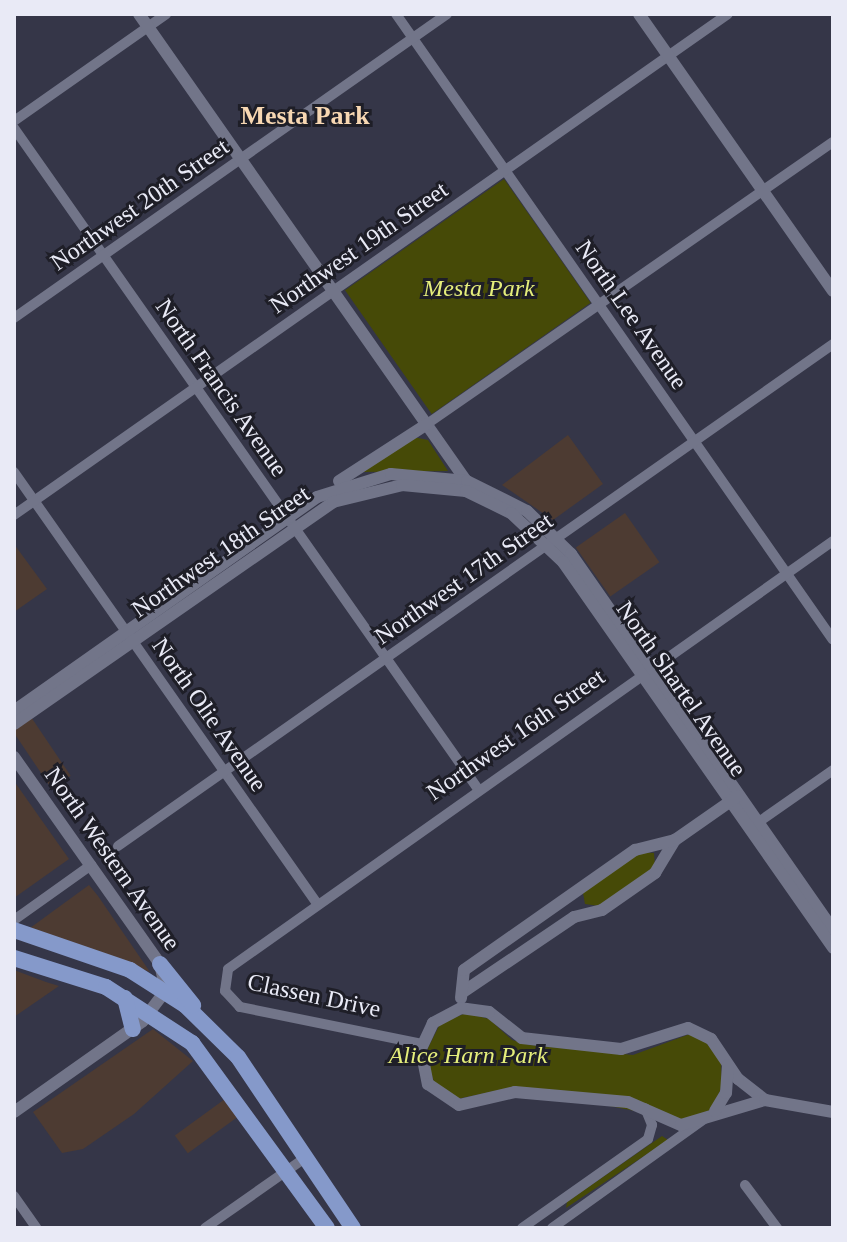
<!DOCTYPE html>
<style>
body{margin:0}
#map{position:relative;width:847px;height:1242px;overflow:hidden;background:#353648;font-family:Georgia,serif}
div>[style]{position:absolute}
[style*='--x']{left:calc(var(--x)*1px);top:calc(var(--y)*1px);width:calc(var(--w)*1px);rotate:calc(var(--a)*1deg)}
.commercial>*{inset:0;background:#4d3b32;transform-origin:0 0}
.green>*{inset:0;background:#464a07;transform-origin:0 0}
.minor>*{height:10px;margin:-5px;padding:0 5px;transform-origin:5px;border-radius:5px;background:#727589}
.tertiary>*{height:12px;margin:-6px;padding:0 6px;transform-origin:6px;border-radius:6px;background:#727589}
.primary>*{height:16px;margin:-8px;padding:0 8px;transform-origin:8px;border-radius:8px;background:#8599ca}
span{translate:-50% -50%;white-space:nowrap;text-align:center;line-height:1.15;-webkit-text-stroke:6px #1e1e27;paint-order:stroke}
.street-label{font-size:24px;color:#e9eaf6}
.park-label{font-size:24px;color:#e5ee7b;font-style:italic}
.neighbourhood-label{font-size:26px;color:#f7d7b2;font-weight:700}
.frame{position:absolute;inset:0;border:16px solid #e9eaf6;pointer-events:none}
</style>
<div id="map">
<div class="commercial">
<div style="clip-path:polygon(568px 435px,603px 484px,553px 520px,502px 485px)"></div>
<div style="left:625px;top:513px;width:60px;height:60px;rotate:55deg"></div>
<div style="clip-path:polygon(14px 544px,47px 589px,14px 612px)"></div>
<div style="left:31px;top:717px;width:71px;height:23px;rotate:56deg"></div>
<div style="clip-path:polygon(14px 781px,69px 859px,14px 898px)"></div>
<div style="clip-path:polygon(89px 885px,98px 896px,150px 972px,30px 928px)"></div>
<div style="clip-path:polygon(14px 970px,46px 982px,59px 986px,14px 1017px)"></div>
<div style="clip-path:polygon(153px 1029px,193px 1061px,134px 1114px,83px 1149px,62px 1153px,33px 1112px)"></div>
<div style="left:225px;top:1099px;width:22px;height:62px;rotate:54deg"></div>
</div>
<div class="green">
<div style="left:504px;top:179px;width:151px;height:194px;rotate:55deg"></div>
<div style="clip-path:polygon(413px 437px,428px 440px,448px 471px,363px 472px)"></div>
<div style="clip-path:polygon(640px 852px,654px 853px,655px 867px,599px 906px,585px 904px,583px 893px)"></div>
<div style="clip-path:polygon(466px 1013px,489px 1019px,512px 1040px,530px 1045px,633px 1055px,690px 1034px,706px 1042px,721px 1062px,722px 1087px,711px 1110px,681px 1120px,513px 1087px,457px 1099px,434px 1082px,425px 1054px,440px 1024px)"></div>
<div style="clip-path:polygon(662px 1136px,668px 1140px,566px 1208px,567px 1202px)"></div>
</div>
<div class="minor">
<div style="--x:396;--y:14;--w:763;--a:55.08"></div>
<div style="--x:14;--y:121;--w:186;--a:-35.1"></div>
<div style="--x:14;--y:128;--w:808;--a:54.93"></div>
<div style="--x:14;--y:318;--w:529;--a:-35.07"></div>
<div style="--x:427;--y:424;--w:494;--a:-34.8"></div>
<div style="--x:14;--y:472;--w:525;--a:54.92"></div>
<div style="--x:14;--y:515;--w:872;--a:-35.06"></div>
<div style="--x:753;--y:826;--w:98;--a:-35"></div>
<div style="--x:118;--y:846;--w:874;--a:-35.07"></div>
<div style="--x:14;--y:920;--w:95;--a:-35.5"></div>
<div style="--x:422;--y:1044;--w:186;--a:-168.5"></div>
<div style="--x:240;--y:1007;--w:22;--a:-133"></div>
<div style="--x:225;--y:991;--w:22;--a:-82"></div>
<div style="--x:228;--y:969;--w:741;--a:-35.28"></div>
<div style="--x:745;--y:1185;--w:54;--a:53.3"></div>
<div style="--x:14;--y:1196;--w:39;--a:55"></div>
<div style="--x:205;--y:1228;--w:122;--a:-35"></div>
<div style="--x:522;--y:1228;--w:154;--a:-35.2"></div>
<div style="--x:648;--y:1139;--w:15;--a:-74"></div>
<div style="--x:652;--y:1125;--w:18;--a:-112"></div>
<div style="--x:552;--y:1228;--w:186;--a:-35.6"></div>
</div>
<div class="tertiary">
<div style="--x:139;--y:14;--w:571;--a:54.98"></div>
<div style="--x:639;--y:14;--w:338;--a:55"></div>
<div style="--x:339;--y:481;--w:105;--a:-32.9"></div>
<div style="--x:14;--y:711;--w:371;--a:-35.2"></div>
<div style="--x:317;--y:497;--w:77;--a:-17.3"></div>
<div style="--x:391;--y:474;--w:76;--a:5.3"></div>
<div style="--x:467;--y:481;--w:67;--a:26.6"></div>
<div style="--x:527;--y:511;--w:62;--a:44.3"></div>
<div style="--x:571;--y:554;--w:457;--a:55.1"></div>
<div style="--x:14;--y:724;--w:389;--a:-34.8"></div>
<div style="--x:333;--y:502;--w:71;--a:-13.8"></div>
<div style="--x:402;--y:485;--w:64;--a:5.4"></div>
<div style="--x:466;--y:491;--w:50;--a:26.1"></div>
<div style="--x:511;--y:513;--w:71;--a:43.3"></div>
<div style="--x:563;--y:562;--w:471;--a:55"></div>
<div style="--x:14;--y:757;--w:253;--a:54.8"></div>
<div style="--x:160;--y:964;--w:27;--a:77"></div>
<div style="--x:166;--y:990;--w:39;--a:127"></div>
<div style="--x:143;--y:1021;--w:158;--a:144.8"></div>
<div style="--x:463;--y:992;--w:134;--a:-34"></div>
<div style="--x:574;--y:917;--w:29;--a:-14"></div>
<div style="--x:602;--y:910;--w:65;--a:-34.9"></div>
<div style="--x:655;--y:873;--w:39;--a:-59"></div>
<div style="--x:675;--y:840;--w:77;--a:-34.9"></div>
<div style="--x:461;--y:998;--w:28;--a:-84"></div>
<div style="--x:464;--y:970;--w:209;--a:-35.1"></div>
<div style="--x:635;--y:850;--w:41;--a:-14"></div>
<div style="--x:765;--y:1100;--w:34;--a:-142"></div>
<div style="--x:738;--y:1079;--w:48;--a:-124"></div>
<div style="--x:711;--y:1039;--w:25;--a:-154"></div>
<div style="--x:688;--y:1028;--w:70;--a:162.6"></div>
<div style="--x:621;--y:1049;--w:100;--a:-173.7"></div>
<div style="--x:522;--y:1038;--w:42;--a:-141.8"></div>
<div style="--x:489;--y:1012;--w:28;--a:-172"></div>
<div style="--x:461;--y:1008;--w:32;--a:152"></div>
<div style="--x:433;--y:1023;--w:29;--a:115"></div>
<div style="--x:421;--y:1049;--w:36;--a:79"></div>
<div style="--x:428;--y:1084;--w:37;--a:34"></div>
<div style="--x:459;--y:1105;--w:57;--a:-13.1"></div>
<div style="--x:515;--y:1092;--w:113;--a:5.1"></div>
<div style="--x:628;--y:1102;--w:58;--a:23.5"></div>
<div style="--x:681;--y:1125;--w:88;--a:-16.6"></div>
<div style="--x:765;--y:1100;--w:69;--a:10"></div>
<div style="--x:715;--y:1111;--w:21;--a:-59"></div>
<div style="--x:726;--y:1093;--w:28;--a:-86"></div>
</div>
<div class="primary">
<div style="--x:14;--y:930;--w:123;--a:19"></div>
<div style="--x:130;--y:970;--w:65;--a:32.5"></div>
<div style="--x:185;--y:1005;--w:74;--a:44.5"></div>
<div style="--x:238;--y:1057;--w:206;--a:56.1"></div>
<div style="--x:14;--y:958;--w:96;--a:17.5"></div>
<div style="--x:106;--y:987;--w:103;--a:33.1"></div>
<div style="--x:192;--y:1043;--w:229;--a:53.9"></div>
<div style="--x:160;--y:964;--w:53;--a:51.2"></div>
<div style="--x:125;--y:998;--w:32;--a:76"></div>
</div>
<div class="street-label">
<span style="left:140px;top:205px;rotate:-35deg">Northwest 20th Street</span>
<span style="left:359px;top:248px;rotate:-35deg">Northwest 19th Street</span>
<span style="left:631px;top:315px;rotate:55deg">North Lee Avenue</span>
<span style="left:221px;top:388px;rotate:55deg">North Francis Avenue</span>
<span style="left:221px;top:552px;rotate:-35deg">Northwest 18th Street</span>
<span style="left:464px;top:579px;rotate:-35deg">Northwest 17th Street</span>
<span style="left:681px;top:689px;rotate:55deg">North Shartel Avenue</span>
<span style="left:209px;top:715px;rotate:55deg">North Olie Avenue</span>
<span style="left:516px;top:735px;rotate:-35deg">Northwest 16th Street</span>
<span style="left:112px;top:859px;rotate:55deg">North Western Avenue</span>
<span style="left:314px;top:996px;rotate:12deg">Classen Drive</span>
</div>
<div class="park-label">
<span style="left:479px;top:289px">Mesta Park</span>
<span style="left:468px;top:1056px">Alice Harn Park</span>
</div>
<div class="neighbourhood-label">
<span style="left:305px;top:116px">Mesta Park</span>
</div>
<div class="frame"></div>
</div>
